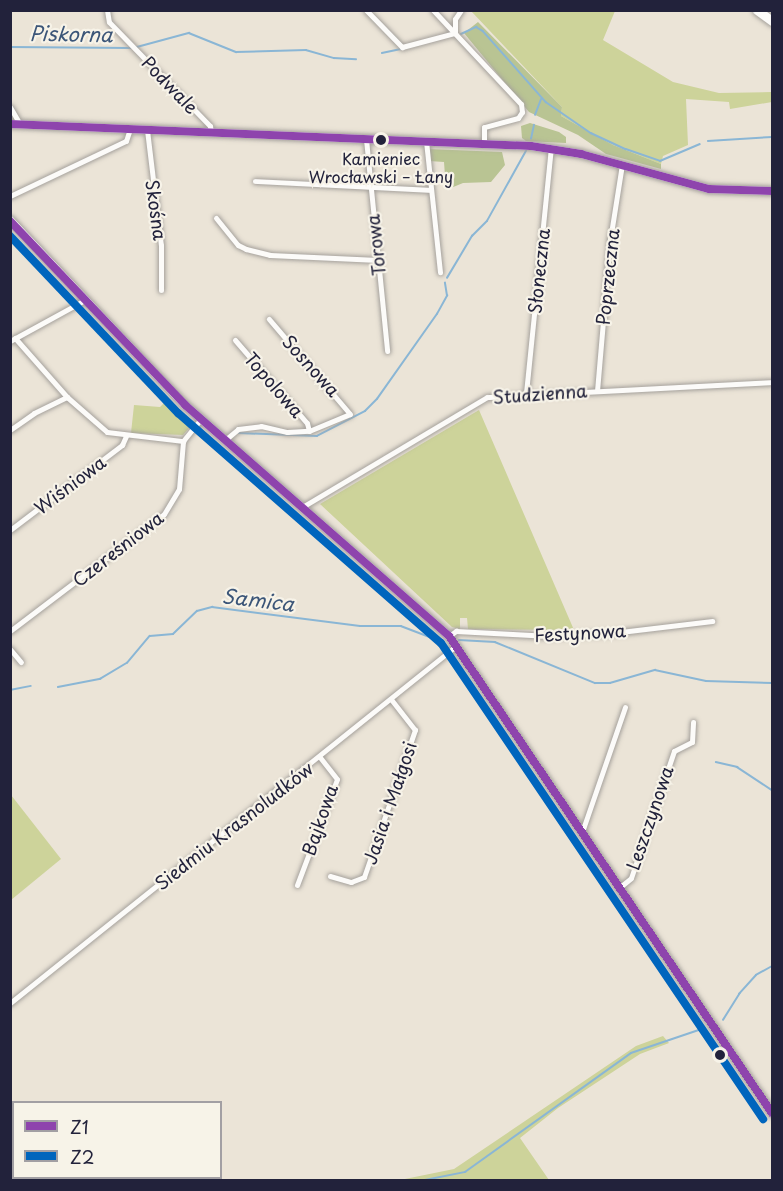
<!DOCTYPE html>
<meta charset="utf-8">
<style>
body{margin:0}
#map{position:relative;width:783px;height:1191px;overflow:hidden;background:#ebe4d7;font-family:"Playpen Sans",sans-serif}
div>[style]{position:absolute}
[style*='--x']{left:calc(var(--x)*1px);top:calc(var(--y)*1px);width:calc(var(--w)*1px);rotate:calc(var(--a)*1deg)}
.green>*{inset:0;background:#cdd39a}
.forest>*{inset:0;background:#b9c493}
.stream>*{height:1.5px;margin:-0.75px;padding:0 0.75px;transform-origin:0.75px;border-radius:0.75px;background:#8ab6d5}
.roads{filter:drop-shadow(0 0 2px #a5a19c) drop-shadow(0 0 2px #a5a19c)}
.street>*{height:5px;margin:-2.5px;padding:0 2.5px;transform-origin:2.5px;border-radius:2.5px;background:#fcfbf9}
.secondary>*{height:8px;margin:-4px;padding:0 4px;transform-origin:4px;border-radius:4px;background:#fcfbf9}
.primary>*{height:9px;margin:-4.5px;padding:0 4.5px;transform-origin:4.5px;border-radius:4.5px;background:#fcfbf9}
.bus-1>*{height:8px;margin:-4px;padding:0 4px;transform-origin:4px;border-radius:4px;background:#8e44ad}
.bus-2>*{height:8px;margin:-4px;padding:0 4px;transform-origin:4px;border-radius:4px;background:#0065bd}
.dots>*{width:16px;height:16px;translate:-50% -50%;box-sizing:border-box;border:3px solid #f7f3e8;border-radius:50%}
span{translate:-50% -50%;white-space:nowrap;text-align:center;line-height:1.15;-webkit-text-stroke:4.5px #f7f3e8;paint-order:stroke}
.bus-label{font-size:16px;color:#22223b}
.street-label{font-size:18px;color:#22223b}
.water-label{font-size:20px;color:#3b5578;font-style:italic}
.frame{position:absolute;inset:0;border:12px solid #22223b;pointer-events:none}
.legend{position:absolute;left:12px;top:1101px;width:210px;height:78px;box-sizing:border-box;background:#f7f3e8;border:2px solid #a29fa3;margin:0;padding:8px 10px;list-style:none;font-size:18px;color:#22223b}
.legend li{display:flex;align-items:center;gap:12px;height:30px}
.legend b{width:30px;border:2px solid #a29fa3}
</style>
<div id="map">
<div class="green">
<div style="clip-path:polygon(471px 11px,615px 11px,603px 40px,673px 82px,719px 93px,772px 92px,772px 102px,730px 109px,729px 102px,686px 99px,688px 145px,663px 156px,661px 164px,613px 145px,561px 116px,562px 107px)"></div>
<div style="clip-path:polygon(167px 400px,190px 421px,190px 427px,183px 435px,131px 433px,134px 405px,160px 407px)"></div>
<div style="clip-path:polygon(479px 410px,574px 630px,468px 629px,467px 618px,460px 618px,460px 629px,452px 627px,320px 504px)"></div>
<div style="clip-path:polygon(11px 795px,61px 859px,11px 900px,10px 900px)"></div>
<div style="clip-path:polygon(663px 1036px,669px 1043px,640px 1054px,558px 1108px,520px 1138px,549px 1180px,400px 1180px,454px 1169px,636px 1046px)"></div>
</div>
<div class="forest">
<div style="clip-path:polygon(478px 22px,562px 107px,561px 116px,613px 145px,661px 164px,661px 169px,606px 154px,578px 135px,529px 112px,464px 33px)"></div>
<div style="clip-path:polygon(530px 123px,559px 132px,566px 137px,566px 143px,526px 141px,522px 138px,521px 126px)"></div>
<div style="clip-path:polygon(428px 149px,502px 152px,505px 165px,491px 182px,463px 183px,446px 190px,444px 162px,429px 161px)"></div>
</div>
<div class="stream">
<div style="--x:461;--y:34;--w:17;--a:-25"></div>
<div style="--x:476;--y:27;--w:8;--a:30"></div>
<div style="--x:483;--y:31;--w:95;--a:48.4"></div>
<div style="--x:546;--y:102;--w:55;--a:34.6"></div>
<div style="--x:591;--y:133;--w:38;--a:25"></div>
<div style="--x:626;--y:149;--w:36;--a:19"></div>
<div style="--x:660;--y:161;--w:43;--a:-23"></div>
<div style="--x:10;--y:47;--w:121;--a:0.5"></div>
<div style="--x:137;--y:47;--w:54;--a:-15.1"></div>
<div style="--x:189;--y:33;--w:51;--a:22"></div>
<div style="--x:236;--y:52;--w:70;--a:-1.6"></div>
<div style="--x:306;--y:50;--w:29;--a:16"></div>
<div style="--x:334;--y:58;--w:22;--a:3"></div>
<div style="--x:382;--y:53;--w:19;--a:-12"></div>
<div style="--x:535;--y:115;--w:17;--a:-69"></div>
<div style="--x:531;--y:139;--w:14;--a:-78"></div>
<div style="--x:708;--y:141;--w:64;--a:-3.6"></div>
<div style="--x:447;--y:278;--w:49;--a:-59.2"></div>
<div style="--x:472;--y:236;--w:21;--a:-45"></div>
<div style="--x:487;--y:221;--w:80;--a:-60.9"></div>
<div style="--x:239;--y:433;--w:78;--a:2.2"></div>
<div style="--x:317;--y:436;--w:54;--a:-27.5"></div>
<div style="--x:365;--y:411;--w:17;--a:-45"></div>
<div style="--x:377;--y:399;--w:104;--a:-54.8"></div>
<div style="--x:437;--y:314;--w:21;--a:-61"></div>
<div style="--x:447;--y:296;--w:13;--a:-99"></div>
<div style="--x:459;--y:640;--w:36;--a:3"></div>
<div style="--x:495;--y:642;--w:108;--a:22.3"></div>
<div style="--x:595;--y:683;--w:15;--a:0"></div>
<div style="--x:610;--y:683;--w:47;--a:-16.1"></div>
<div style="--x:655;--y:670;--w:52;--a:12.2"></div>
<div style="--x:706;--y:681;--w:66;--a:1.7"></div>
<div style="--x:58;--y:687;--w:43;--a:-10.8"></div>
<div style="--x:100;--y:679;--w:31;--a:-31"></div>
<div style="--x:127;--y:663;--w:35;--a:-50"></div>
<div style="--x:150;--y:636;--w:23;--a:-5"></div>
<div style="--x:173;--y:634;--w:33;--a:-44"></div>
<div style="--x:197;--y:611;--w:16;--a:-15"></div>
<div style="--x:212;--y:607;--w:149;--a:7.3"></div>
<div style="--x:360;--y:626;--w:41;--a:0"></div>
<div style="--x:401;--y:626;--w:45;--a:20.9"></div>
<div style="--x:10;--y:690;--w:21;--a:-11"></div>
<div style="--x:716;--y:762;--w:22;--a:13"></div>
<div style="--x:737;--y:767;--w:42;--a:33.3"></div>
<div style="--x:723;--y:1020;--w:31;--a:-58"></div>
<div style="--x:739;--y:994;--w:25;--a:-48"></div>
<div style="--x:756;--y:975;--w:18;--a:-29"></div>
<div style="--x:425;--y:1180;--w:41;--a:-11.3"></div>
<div style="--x:465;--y:1172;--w:204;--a:-35.6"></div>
<div style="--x:631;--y:1053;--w:75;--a:-18.7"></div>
</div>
<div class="roads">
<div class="street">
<div style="--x:107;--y:10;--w:12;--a:81"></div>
<div style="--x:109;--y:22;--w:145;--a:45.8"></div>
<div style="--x:210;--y:126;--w:6;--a:81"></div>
<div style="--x:366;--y:10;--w:52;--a:45.8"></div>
<div style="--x:402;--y:47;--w:55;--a:-14.8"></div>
<div style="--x:433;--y:10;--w:129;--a:46.9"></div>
<div style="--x:521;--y:104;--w:8;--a:83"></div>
<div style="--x:522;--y:112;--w:7;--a:124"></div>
<div style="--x:518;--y:118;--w:35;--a:165"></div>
<div style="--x:484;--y:127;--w:17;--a:90"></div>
<div style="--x:455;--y:33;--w:14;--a:-90"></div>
<div style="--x:455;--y:19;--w:11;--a:-56"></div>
<div style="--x:10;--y:107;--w:20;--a:60"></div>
<div style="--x:147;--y:130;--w:116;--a:83.1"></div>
<div style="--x:161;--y:245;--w:45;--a:90"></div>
<div style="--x:366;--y:139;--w:213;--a:84.3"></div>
<div style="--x:426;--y:141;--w:132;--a:83.9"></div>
<div style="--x:255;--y:181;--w:175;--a:2.9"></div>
<div style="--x:10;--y:196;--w:128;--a:-25.4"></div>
<div style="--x:126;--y:141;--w:13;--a:-72"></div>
<div style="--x:216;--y:218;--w:35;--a:51"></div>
<div style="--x:238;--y:245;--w:9;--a:27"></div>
<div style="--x:246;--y:249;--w:25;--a:14"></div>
<div style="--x:270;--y:255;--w:108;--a:2.7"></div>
<div style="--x:15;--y:338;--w:79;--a:48.6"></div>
<div style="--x:67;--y:397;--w:53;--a:41.2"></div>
<div style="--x:107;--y:432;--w:77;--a:6.8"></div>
<div style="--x:183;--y:441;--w:28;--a:-51"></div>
<div style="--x:235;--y:340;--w:110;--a:49.1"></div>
<div style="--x:307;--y:423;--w:8;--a:76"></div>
<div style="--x:10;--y:341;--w:85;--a:-28.7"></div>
<div style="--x:597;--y:391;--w:152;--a:-85.1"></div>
<div style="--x:610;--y:240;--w:77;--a:-81"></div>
<div style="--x:526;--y:393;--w:246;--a:-84.2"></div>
<div style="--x:10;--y:430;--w:29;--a:-35"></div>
<div style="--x:34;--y:413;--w:37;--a:-26"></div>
<div style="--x:225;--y:440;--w:17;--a:-40"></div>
<div style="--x:238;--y:429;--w:23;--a:-7"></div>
<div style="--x:261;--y:426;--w:27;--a:13"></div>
<div style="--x:287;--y:432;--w:22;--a:-3"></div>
<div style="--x:309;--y:431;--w:44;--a:-22.5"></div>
<div style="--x:350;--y:414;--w:125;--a:-130.5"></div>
<div style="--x:302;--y:507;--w:215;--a:-30.7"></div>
<div style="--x:487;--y:397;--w:285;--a:-3"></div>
<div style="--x:10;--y:530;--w:141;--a:-37.2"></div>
<div style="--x:122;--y:445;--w:10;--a:-66"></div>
<div style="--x:10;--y:631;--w:193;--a:-37.2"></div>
<div style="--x:164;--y:514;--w:29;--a:-59"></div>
<div style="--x:179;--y:489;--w:48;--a:-85.2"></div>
<div style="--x:449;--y:636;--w:9;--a:-36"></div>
<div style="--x:456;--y:631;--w:94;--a:3"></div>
<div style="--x:550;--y:636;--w:62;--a:-2.8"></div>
<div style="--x:612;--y:633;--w:101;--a:-6.8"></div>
<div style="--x:10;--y:649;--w:17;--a:50"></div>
<div style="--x:582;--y:832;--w:132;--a:-71"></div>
<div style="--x:330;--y:876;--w:22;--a:16"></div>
<div style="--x:351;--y:882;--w:14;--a:-21"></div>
<div style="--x:364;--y:877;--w:156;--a:-70.9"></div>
<div style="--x:415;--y:730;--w:39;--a:-128"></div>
<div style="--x:297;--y:885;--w:113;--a:-69.3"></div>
<div style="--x:337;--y:779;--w:28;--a:-128"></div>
<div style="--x:620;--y:887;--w:14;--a:-39"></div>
<div style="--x:631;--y:878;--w:134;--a:-71.3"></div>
<div style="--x:674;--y:751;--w:20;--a:-27"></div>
<div style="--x:692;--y:742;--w:20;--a:-87"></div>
<div style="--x:10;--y:1003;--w:571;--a:-38.68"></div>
</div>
<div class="secondary">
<div style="--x:10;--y:124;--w:521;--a:2.42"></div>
<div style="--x:531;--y:146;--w:51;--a:9.1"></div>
<div style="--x:581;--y:154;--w:133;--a:15.3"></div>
<div style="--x:709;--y:189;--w:63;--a:1.8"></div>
<div style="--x:10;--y:220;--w:255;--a:46.6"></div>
<div style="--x:185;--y:405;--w:351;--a:41.2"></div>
<div style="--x:449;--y:636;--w:576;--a:55.9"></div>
</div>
<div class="primary">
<div style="--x:757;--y:10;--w:19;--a:36"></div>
</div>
</div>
<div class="bus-1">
<div style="--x:10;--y:124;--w:521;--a:2.42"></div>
<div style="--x:531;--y:146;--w:51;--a:9.1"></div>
<div style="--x:581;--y:154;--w:133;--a:15.3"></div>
<div style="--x:709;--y:189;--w:63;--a:1.8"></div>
<div style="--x:10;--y:221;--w:254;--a:46.4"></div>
<div style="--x:185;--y:405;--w:351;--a:41.2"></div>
<div style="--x:449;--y:636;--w:576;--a:55.9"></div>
</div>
<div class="bus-2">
<div style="--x:10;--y:236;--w:244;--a:46.5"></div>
<div style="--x:178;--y:413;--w:349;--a:41.2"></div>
<div style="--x:441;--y:643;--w:575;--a:55.92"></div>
</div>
<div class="dots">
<div style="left:381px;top:140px;background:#22223b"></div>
<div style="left:720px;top:1055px;background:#22223b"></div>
</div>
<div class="bus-label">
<span style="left:381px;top:167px">Kamieniec<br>Wrocławski – Łany</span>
</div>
<div class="street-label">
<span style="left:170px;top:85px;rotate:46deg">Podwale</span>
<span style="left:156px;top:210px;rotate:82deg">Skośna</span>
<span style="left:376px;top:245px;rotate:-96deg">Torowa</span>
<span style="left:539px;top:271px;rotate:-84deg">Słoneczna</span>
<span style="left:608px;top:277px;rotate:-84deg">Poprzeczna</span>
<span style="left:311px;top:366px;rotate:48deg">Sosnowa</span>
<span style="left:274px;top:385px;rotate:49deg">Topolowa</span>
<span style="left:540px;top:394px;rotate:-4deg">Studzienna</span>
<span style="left:70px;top:485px;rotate:-37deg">Wiśniowa</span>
<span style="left:118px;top:549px;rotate:-38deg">Czereśniowa</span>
<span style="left:580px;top:633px;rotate:-3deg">Festynowa</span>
<span style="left:390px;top:803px;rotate:-71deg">Jasia i Małgosi</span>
<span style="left:650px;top:818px;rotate:-71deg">Leszczynowa</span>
<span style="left:320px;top:820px;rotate:-71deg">Bajkowa</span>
<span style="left:234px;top:826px;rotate:-38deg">Siedmiu Krasnoludków</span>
</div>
<div class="water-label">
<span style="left:71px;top:34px;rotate:1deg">Piskorna</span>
<span style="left:258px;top:600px;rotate:7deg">Samica</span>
</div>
<div class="frame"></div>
<ul class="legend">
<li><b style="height:8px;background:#8e44ad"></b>Z1</li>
<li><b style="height:8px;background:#0065bd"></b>Z2</li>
</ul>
</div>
